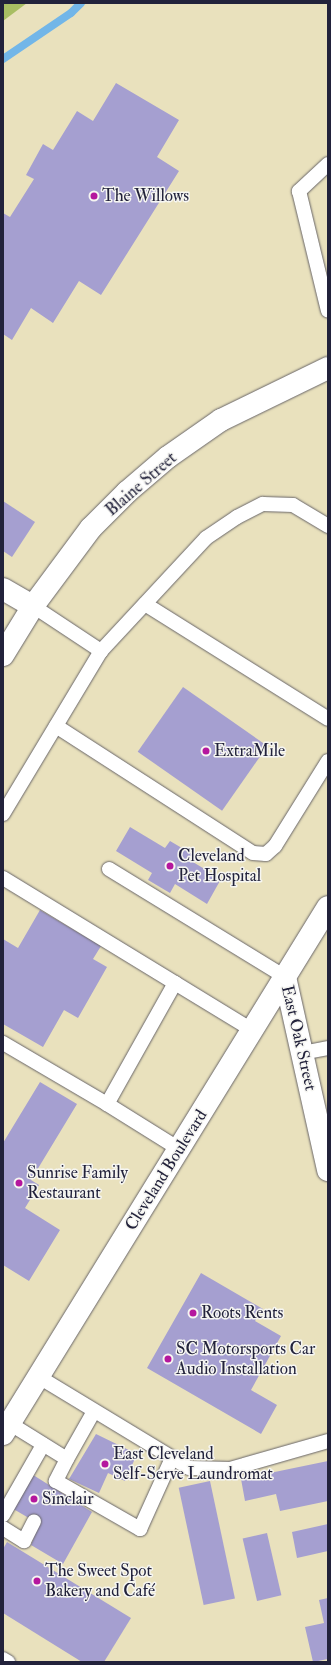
<!DOCTYPE html>
<meta charset="utf-8">
<style>
body{margin:0}
#map{position:relative;width:331px;height:1665px;overflow:hidden;background:#e9e1bd;font-family:"IM FELL Double Pica",serif}
div>[style]{position:absolute}
[style*='--x']{left:calc(var(--x)*1px);top:calc(var(--y)*1px);width:calc(var(--w)*1px);rotate:calc(var(--a)*1deg)}
.green>*{inset:0;background:#a8be63}
.stream>*{height:8px;margin:-4px;padding:0 4px;transform-origin:4px;border-radius:4px;background:#72b6e8}
.building>*{inset:0;background:#a59fd0;transform-origin:0 0}
.roads{filter:drop-shadow(0 0 1px #686568) drop-shadow(0 0 1px #686568)}
.lane>*{height:14px;margin:-7px;padding:0 7px;transform-origin:7px;border-radius:7px;background:#fff}
.street>*{height:22px;margin:-11px;padding:0 11px;transform-origin:11px;border-radius:11px;background:#fff}
.primary>*{height:22px;margin:-11px;padding:0 11px;transform-origin:11px;border-radius:11px;background:#fff}
.dots>*{width:11px;height:11px;translate:-50% -50%;box-sizing:border-box;border:2px solid #f6f6f2;border-radius:50%}
span{translate:-50% -50%;white-space:nowrap;text-align:center;line-height:1.15;-webkit-text-stroke:3px #f6f6f2;paint-order:stroke}
.poi-label{font-size:17px;color:#22223b}
.left{translate:0 -50%;text-align:left}
.street-label{font-size:17px;color:#22223b}
.frame{position:absolute;inset:0;border:4px solid #22223b;pointer-events:none}
</style>
<div id="map">
<div class="green">
<div style="clip-path:polygon(3px 3px,27px 3px,3px 21px)"></div>
</div>
<div class="stream">
<div style="--x:3;--y:59;--w:82;--a:-34.1"></div>
<div style="--x:71;--y:13;--w:14;--a:-45"></div>
</div>
<div class="building">
<div style="clip-path:polygon(116px 83px,179px 120px,157px 157px,179px 171px,101px 295px,79px 281px,53px 323px,31px 308px,12px 340px,3px 334px,3px 213px,10px 217px,34px 179px,26px 175px,43px 144px,53px 150px,77px 111px,93px 121px)"></div>
<div style="clip-path:polygon(3px 501px,35px 522px,12px 557px,3px 551px)"></div>
<div style="left:183px;top:687px;width:103px;height:79px;rotate:35deg"></div>
<div style="clip-path:polygon(130px 827px,165px 848px,170px 841px,192px 854px,188px 859px,221px 879px,207px 904px,175px 884px,170px 893px,148px 880px,152px 873px,116px 851px)"></div>
<div style="clip-path:polygon(40px 910px,101px 946px,93px 959px,107px 967px,78px 1018px,64px 1010px,43px 1047px,3px 1024px,3px 939px,18px 948px)"></div>
<div style="clip-path:polygon(40px 1082px,77px 1104px,31px 1180px,39px 1185px,25px 1208px,60px 1230px,29px 1281px,3px 1265px,3px 1143px)"></div>
<div style="clip-path:polygon(201px 1273px,263px 1309px,255px 1321px,281px 1336px,251px 1390px,277px 1405px,261px 1434px,147px 1368px)"></div>
<div style="clip-path:polygon(96px 1434px,137px 1454px,125px 1481px,108px 1473px,99px 1493px,69px 1479px)"></div>
<div style="clip-path:polygon(328px 1461px,328px 1501px,280px 1511px,276px 1494px,245px 1501px,241px 1479px)"></div>
<div style="clip-path:polygon(30px 1473px,92px 1512px,63px 1564px,31px 1545px,39px 1524px,10px 1507px)"></div>
<div style="left:210px;top:1481px;width:120px;height:32px;rotate:78deg"></div>
<div style="clip-path:polygon(328px 1524px,328px 1551px,297px 1558px,292px 1532px)"></div>
<div style="left:267px;top:1533px;width:64px;height:25px;rotate:77deg"></div>
<div style="clip-path:polygon(7px 1542px,131px 1618px,104px 1662px,82px 1662px,3px 1613px,3px 1549px)"></div>
<div style="clip-path:polygon(328px 1598px,328px 1659px,313px 1662px,305px 1627px,324px 1623px,319px 1600px)"></div>
</div>
<div class="roads">
<div class="lane">
<div style="--x:328;--y:164;--w:40;--a:137"></div>
<div style="--x:299;--y:191;--w:123;--a:76.4"></div>
<div style="--x:145;--y:604;--w:216;--a:32.1"></div>
<div style="--x:33;--y:606;--w:82;--a:33.5"></div>
<div style="--x:101;--y:651;--w:154;--a:-47.1"></div>
<div style="--x:206;--y:538;--w:37;--a:-34"></div>
<div style="--x:237;--y:517;--w:29;--a:-27"></div>
<div style="--x:263;--y:504;--w:30;--a:2"></div>
<div style="--x:293;--y:505;--w:41;--a:31"></div>
<div style="--x:56;--y:726;--w:234;--a:32.8"></div>
<div style="--x:253;--y:853;--w:13;--a:4"></div>
<div style="--x:266;--y:854;--w:12;--a:-42"></div>
<div style="--x:275;--y:846;--w:100;--a:-58.1"></div>
<div style="--x:3;--y:814;--w:190;--a:-59"></div>
<div style="--x:109;--y:869;--w:206;--a:31.5"></div>
<div style="--x:3;--y:878;--w:202;--a:31.4"></div>
<div style="--x:175;--y:983;--w:139;--a:119.3"></div>
<div style="--x:107;--y:1104;--w:121;--a:-149.6"></div>
<div style="--x:175;--y:983;--w:90;--a:31.4"></div>
<div style="--x:302;--y:1053;--w:26;--a:-11"></div>
<div style="--x:107;--y:1104;--w:85;--a:32"></div>
<div style="--x:39;--y:1377;--w:175;--a:31.2"></div>
<div style="--x:189;--y:1468;--w:41;--a:1.4"></div>
<div style="--x:230;--y:1469;--w:102;--a:-15.9"></div>
<div style="--x:9;--y:1423;--w:68;--a:31.8"></div>
<div style="--x:67;--y:1459;--w:25;--a:117"></div>
<div style="--x:56;--y:1481;--w:97;--a:29.7"></div>
<div style="--x:140;--y:1529;--w:78;--a:-65.7"></div>
<div style="--x:67;--y:1459;--w:55;--a:-60.6"></div>
<div style="--x:3;--y:1515;--w:81;--a:-60.3"></div>
<div style="--x:3;--y:1528;--w:25;--a:32"></div>
<div style="--x:24;--y:1541;--w:22;--a:-63"></div>
<div style="--x:3;--y:1659;--w:6;--a:31"></div>
</div>
<div class="street">
<div style="--x:3;--y:589;--w:34;--a:30"></div>
<div style="--x:285;--y:977;--w:198;--a:77.4"></div>
</div>
<div class="primary">
<div style="--x:3;--y:655;--w:57;--a:-58.5"></div>
<div style="--x:33;--y:606;--w:97;--a:-53.4"></div>
<div style="--x:91;--y:528;--w:51;--a:-45"></div>
<div style="--x:127;--y:492;--w:54;--a:-40.5"></div>
<div style="--x:168;--y:457;--w:65;--a:-34.9"></div>
<div style="--x:221;--y:420;--w:119;--a:-25.9"></div>
<div style="--x:3;--y:1434;--w:619;--a:-58.34"></div>
</div>
</div>
<div class="dots">
<div style="left:94px;top:196px;background:#b5179e"></div>
<div style="left:206px;top:751px;background:#b5179e"></div>
<div style="left:170px;top:866px;background:#b5179e"></div>
<div style="left:19px;top:1183px;background:#b5179e"></div>
<div style="left:193px;top:1313px;background:#b5179e"></div>
<div style="left:168px;top:1359px;background:#b5179e"></div>
<div style="left:105px;top:1464px;background:#b5179e"></div>
<div style="left:34px;top:1499px;background:#b5179e"></div>
<div style="left:37px;top:1581px;background:#b5179e"></div>
</div>
<div class="poi-label">
<span class="left" style="left:102px;top:196px">The Willows</span>
<span class="left" style="left:214px;top:751px">ExtraMile</span>
<span class="left" style="left:178px;top:866px">Cleveland<br>Pet Hospital</span>
<span class="left" style="left:27px;top:1183px">Sunrise Family<br>Restaurant</span>
<span class="left" style="left:201px;top:1313px">Roots Rents</span>
<span class="left" style="left:176px;top:1359px">SC Motorsports Car<br>Audio Installation</span>
<span class="left" style="left:113px;top:1464px">East Cleveland<br>Self-Serve Laundromat</span>
<span class="left" style="left:42px;top:1499px">Sinclair</span>
<span class="left" style="left:45px;top:1581px">The Sweet Spot<br>Bakery and Café</span>
</div>
<div class="street-label">
<span style="left:141px;top:484px;rotate:-41deg">Blaine Street</span>
<span style="left:299px;top:1038px;rotate:77deg">East Oak Street</span>
<span style="left:166px;top:1170px;rotate:-58deg">Cleveland Boulevard</span>
</div>
<div class="frame"></div>
</div>
